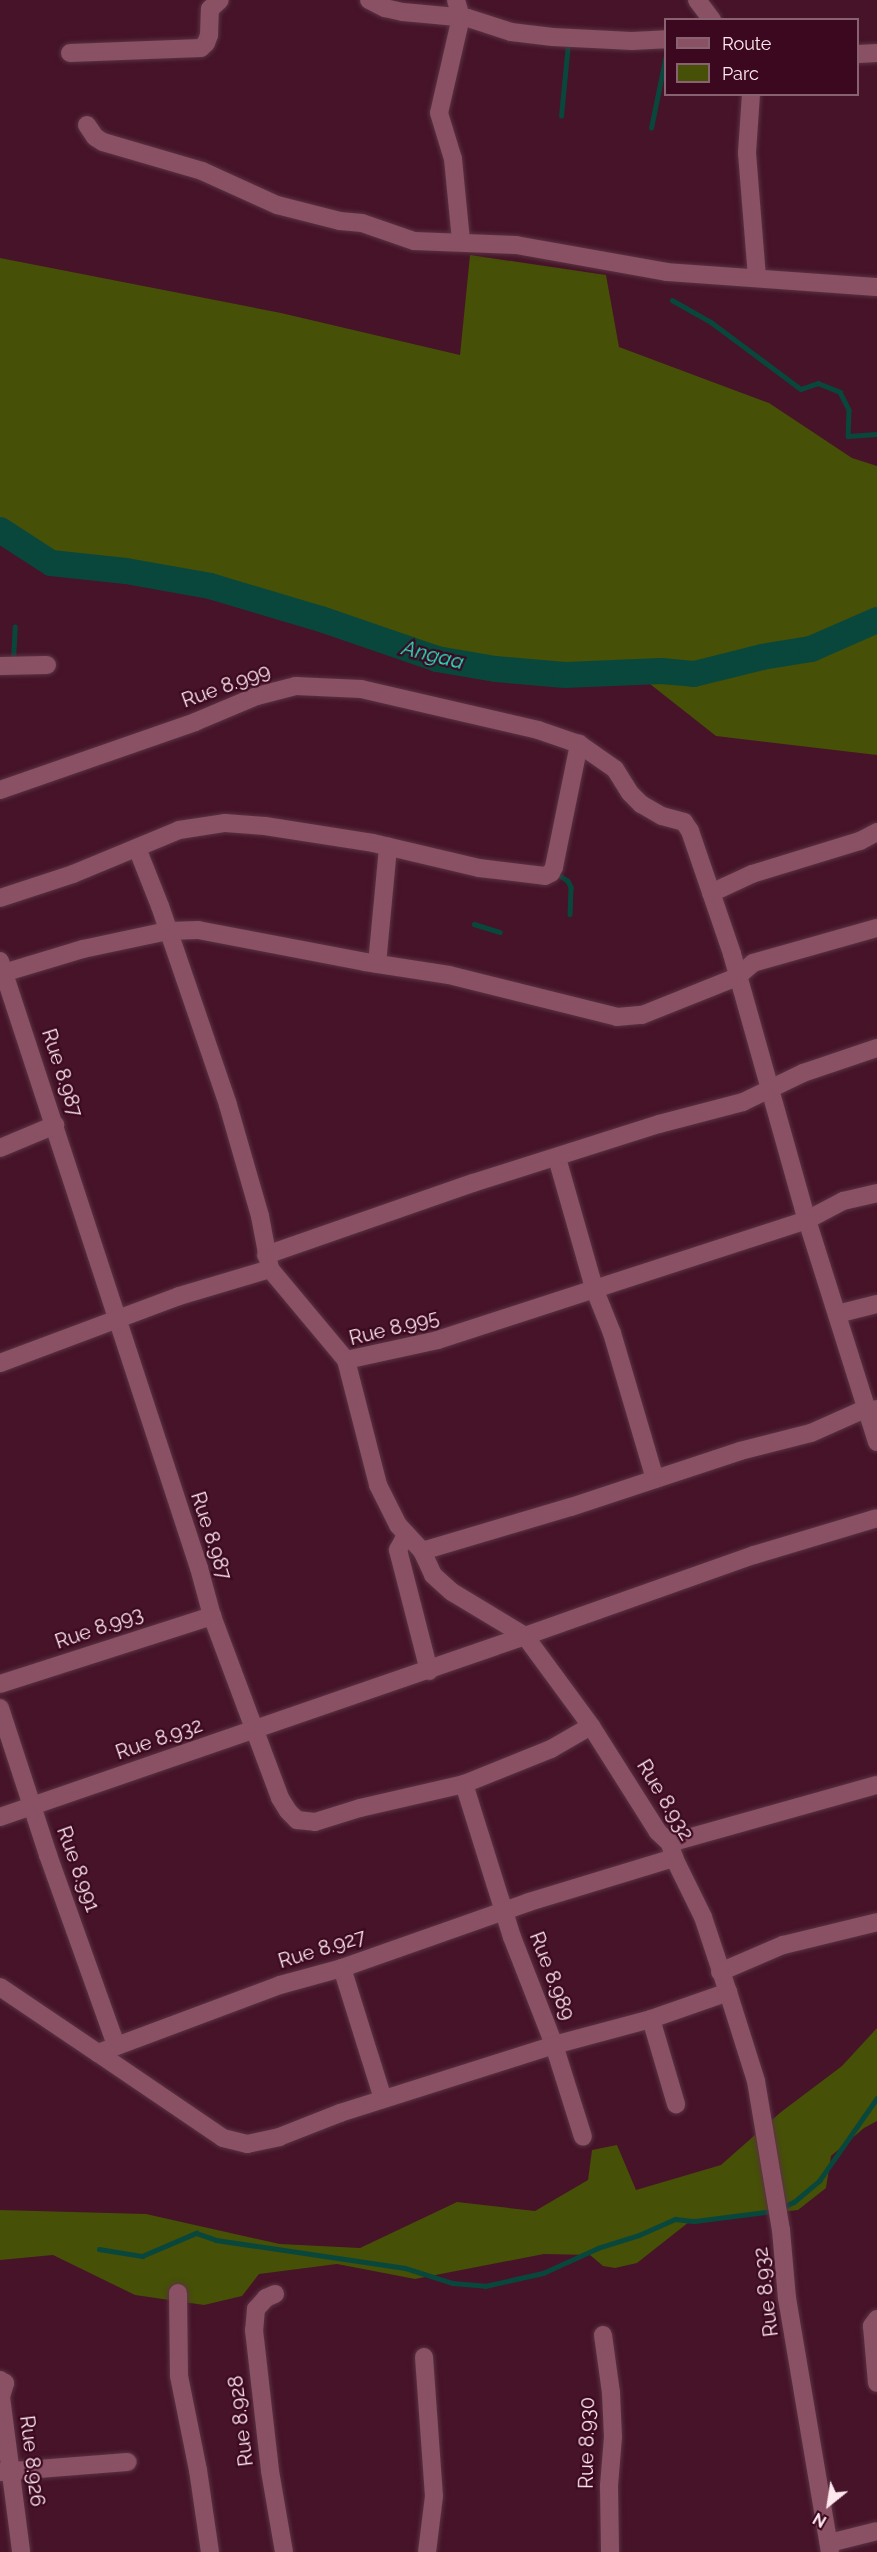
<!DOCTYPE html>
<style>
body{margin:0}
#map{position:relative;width:877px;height:2552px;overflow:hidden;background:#461328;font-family:Raleway,sans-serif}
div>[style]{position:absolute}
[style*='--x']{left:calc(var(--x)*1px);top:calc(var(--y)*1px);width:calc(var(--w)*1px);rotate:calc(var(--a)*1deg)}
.green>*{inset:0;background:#465006}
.stream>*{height:4.5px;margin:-2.25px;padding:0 2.25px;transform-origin:2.25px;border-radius:2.25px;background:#09473d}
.river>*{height:26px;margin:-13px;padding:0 13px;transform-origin:13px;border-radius:13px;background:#09473d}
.roads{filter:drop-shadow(0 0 2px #593342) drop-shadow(0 0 2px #593342)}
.minor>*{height:18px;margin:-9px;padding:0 9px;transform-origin:9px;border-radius:9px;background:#8a5064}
span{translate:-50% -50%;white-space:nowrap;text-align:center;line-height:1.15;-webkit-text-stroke:4.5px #3b081f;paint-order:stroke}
.street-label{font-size:20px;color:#ffe9ef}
.water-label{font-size:21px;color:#29e8c9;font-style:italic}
.legend{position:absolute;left:664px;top:18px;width:195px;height:78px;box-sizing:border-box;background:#3b081f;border:2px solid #896272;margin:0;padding:8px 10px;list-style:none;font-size:18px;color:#ffe9ef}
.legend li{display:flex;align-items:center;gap:12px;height:30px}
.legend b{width:30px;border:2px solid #896272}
.north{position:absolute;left:799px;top:2474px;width:60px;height:60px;-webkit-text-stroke:4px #3b081f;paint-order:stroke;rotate:210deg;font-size:16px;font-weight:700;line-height:24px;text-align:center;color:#ffe9ef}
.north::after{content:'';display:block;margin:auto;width:21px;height:27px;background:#ffe9ef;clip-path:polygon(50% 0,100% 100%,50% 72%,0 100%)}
</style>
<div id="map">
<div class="green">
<div style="clip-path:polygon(470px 255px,606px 275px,619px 347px,769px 403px,852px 458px,877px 466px,877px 755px,716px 736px,636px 673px,565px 675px,495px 669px,437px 659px,321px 619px,210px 586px,126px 571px,51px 563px,0 530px,0 258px,281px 313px,460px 355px)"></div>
<div style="clip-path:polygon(877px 2028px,877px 2121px,864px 2128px,831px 2156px,826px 2188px,798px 2210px,689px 2222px,637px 2263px,615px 2268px,603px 2266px,590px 2255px,544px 2254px,415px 2279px,337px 2264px,259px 2274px,242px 2296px,204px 2305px,135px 2295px,53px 2255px,0 2260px,0 2210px,146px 2214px,280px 2244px,360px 2248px,457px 2202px,535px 2211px,588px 2180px,592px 2150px,617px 2145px,636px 2190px,721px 2165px,781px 2112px,842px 2066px)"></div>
</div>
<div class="stream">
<div style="--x:561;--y:116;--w:73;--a:-84.5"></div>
<div style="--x:651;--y:128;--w:75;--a:-78.4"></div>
<div style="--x:672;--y:300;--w:45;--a:29.4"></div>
<div style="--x:711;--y:322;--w:112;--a:36.7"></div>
<div style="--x:801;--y:389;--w:18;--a:-19"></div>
<div style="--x:818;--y:383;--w:24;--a:22"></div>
<div style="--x:840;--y:392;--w:20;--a:63"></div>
<div style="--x:849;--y:410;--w:26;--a:92"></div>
<div style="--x:848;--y:436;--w:29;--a:-4"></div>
<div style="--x:13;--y:660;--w:33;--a:-87"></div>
<div style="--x:558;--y:874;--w:12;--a:35"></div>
<div style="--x:568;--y:881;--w:7;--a:63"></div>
<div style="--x:571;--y:887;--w:27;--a:92"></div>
<div style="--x:474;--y:924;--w:27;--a:17"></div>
<div style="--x:781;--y:2208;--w:14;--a:-25"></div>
<div style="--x:794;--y:2202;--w:33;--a:-40"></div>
<div style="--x:819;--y:2181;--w:101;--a:-55.1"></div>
<div style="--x:99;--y:2249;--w:44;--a:9.2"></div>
<div style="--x:142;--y:2256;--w:59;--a:-23.1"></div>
<div style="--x:196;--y:2233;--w:21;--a:19"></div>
<div style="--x:216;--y:2240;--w:191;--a:8.4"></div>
<div style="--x:405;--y:2268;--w:50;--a:17.4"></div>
<div style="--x:453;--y:2283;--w:32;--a:5"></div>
<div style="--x:485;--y:2286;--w:59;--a:-12.6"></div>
<div style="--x:543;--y:2273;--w:60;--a:-24.4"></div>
<div style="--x:598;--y:2248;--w:43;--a:-17.6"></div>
<div style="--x:639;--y:2235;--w:39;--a:-24"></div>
<div style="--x:675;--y:2219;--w:20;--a:6"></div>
<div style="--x:695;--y:2221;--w:79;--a:-7.3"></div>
</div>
<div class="river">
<div style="--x:0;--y:530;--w:61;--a:32.9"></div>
<div style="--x:51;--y:563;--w:75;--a:6.1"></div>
<div style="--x:126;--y:571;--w:85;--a:10.1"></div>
<div style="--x:210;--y:586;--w:116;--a:16.6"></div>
<div style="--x:321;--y:619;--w:123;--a:19"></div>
<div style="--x:437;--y:659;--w:59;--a:9.8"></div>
<div style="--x:495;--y:669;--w:70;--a:4.9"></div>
<div style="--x:565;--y:675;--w:96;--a:-2.4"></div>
<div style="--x:661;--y:671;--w:33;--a:5"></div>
<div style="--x:694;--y:674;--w:70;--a:-14"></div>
<div style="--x:762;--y:657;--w:50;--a:-9.3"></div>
<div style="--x:811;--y:649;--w:72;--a:-23.7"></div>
</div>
<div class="roads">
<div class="minor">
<div style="--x:369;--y:0;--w:18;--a:27"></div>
<div style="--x:385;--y:8;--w:18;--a:13"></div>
<div style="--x:403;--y:12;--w:65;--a:5.3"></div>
<div style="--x:468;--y:18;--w:45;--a:18"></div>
<div style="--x:511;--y:32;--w:42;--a:6.8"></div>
<div style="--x:553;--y:37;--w:79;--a:2.9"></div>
<div style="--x:632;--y:41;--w:34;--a:-3"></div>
<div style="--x:456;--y:0;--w:18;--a:74"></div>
<div style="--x:461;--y:17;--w:98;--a:102.9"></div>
<div style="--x:439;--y:113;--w:48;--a:73.1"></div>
<div style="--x:453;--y:159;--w:82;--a:84.4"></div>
<div style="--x:697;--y:0;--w:25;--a:53"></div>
<div style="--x:70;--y:53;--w:131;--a:-2.2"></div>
<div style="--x:201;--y:48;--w:7;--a:-45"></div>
<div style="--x:206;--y:43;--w:9;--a:-69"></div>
<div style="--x:209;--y:35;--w:26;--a:-88"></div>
<div style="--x:210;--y:9;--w:13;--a:-42"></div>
<div style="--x:858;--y:54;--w:19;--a:-3"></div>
<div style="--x:751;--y:94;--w:59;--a:93.9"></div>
<div style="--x:747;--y:153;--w:125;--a:85.4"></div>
<div style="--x:87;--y:125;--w:14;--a:56"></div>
<div style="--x:95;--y:137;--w:9;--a:32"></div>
<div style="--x:103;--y:142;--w:103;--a:16.3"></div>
<div style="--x:202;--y:171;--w:82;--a:24.4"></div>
<div style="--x:277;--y:205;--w:65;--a:14.3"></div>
<div style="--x:340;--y:221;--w:22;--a:5"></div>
<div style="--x:362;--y:223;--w:55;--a:19.1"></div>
<div style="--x:414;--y:241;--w:102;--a:2.2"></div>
<div style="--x:516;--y:245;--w:153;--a:10.1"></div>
<div style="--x:667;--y:272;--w:211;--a:4.1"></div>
<div style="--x:0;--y:666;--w:47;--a:-1.2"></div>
<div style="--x:0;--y:790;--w:207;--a:-19.2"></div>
<div style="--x:195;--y:722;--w:67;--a:-22.8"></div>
<div style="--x:257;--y:696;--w:40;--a:-14.4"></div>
<div style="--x:296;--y:686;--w:65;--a:2.6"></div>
<div style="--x:361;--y:689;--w:182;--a:13"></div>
<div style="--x:538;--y:730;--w:43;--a:18.9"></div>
<div style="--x:579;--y:744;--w:44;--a:34.8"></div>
<div style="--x:615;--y:769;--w:28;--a:58"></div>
<div style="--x:630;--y:793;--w:16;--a:45"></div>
<div style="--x:641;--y:804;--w:24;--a:30"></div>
<div style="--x:662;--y:816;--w:23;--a:15"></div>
<div style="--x:684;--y:822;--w:11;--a:56"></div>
<div style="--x:690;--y:831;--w:130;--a:71.1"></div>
<div style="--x:732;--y:954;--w:276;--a:74.3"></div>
<div style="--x:807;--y:1220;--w:41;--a:-27.8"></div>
<div style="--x:843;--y:1201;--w:35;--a:-13"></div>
<div style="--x:137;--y:848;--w:62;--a:68.4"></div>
<div style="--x:160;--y:906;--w:210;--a:71.1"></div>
<div style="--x:228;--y:1105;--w:116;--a:73.9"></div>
<div style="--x:260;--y:1216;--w:54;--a:79.3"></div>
<div style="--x:270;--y:1269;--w:119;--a:50.1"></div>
<div style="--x:711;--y:893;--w:45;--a:-24.9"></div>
<div style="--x:752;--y:874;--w:113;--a:-17"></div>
<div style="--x:860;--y:841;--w:19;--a:-28"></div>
<div style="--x:0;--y:898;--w:77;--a:-18.2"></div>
<div style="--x:73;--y:874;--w:115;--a:-22.5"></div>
<div style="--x:179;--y:830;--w:47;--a:-8.7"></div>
<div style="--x:225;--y:823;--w:40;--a:4.3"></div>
<div style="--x:265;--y:826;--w:109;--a:8.9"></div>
<div style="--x:373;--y:843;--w:109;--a:13.3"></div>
<div style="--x:479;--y:868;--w:66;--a:6.9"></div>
<div style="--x:545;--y:876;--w:7;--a:-27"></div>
<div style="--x:551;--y:873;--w:7;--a:-63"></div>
<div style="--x:554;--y:867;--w:126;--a:-78.5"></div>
<div style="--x:0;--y:961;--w:639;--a:71.85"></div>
<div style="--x:199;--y:1568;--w:50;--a:74.8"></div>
<div style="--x:212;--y:1616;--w:194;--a:69.5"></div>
<div style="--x:280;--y:1798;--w:15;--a:58"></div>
<div style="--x:288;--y:1811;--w:13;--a:45"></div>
<div style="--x:297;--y:1820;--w:18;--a:6"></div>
<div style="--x:315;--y:1822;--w:47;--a:-17.3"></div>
<div style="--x:360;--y:1808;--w:107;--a:-13"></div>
<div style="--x:464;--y:1784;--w:94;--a:-21.9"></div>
<div style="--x:551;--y:1749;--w:46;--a:-29.9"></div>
<div style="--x:377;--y:964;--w:118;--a:-84.6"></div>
<div style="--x:0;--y:974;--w:87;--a:-16.8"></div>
<div style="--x:83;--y:949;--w:87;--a:-12"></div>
<div style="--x:168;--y:931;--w:30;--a:-2"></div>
<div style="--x:198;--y:930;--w:170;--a:10.8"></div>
<div style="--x:365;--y:962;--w:85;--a:8.8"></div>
<div style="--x:449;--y:975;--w:173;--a:14"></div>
<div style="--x:617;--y:1017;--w:25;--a:-5"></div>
<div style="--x:642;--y:1015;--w:102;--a:-21.8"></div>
<div style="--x:737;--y:977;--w:21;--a:-41"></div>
<div style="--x:753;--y:963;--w:129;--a:-15.8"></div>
<div style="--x:0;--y:1148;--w:60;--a:-22.7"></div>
<div style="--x:557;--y:1158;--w:135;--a:74.1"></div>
<div style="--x:594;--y:1288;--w:48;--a:68.2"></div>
<div style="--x:612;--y:1333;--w:152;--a:73.6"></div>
<div style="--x:266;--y:1255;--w:219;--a:-19.2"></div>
<div style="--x:473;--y:1183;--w:195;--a:-17.6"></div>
<div style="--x:659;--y:1124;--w:87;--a:-14.7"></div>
<div style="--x:743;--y:1102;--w:67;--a:-25.8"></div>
<div style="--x:803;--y:1073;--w:78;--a:-18.7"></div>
<div style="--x:837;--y:1314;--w:41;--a:-14"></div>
<div style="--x:0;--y:1363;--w:191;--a:-20.5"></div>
<div style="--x:179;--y:1296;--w:95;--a:-16.5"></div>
<div style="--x:877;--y:1442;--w:233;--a:-107.5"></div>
<div style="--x:807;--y:1220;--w:388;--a:162"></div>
<div style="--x:438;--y:1340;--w:94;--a:167.7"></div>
<div style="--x:346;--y:1360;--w:129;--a:75.6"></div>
<div style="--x:378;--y:1485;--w:45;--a:63.4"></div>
<div style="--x:398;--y:1525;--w:35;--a:47"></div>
<div style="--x:422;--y:1551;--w:26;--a:65"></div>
<div style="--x:433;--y:1575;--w:25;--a:42"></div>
<div style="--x:452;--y:1592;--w:85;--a:31.1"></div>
<div style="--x:525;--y:1636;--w:243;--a:-19.5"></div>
<div style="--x:754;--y:1555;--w:128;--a:-16.7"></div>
<div style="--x:406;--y:1535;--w:17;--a:118"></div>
<div style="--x:398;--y:1550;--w:125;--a:75.6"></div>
<div style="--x:422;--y:1551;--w:155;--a:-16.5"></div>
<div style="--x:571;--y:1507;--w:178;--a:-18.3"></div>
<div style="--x:740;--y:1451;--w:73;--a:-14.2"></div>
<div style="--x:811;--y:1433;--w:51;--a:-24.1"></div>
<div style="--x:858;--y:1412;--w:19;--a:-9"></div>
<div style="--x:0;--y:1684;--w:223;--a:-17.8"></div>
<div style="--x:0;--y:1708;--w:155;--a:71.9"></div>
<div style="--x:48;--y:1855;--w:202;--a:70.3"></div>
<div style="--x:464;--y:1784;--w:160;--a:72.6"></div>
<div style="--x:512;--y:1937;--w:116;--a:68.7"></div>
<div style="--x:554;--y:2045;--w:100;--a:-15"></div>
<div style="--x:651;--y:2019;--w:82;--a:-19.3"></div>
<div style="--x:0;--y:1817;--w:555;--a:-19.02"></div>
<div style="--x:525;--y:1636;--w:112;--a:53.7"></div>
<div style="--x:591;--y:1726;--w:125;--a:57.7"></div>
<div style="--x:658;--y:1832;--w:16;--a:43"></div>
<div style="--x:670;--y:1843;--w:16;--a:75"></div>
<div style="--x:674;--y:1858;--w:66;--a:63.8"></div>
<div style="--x:703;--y:1917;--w:79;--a:71.6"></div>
<div style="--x:728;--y:1992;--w:93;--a:72.5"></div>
<div style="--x:756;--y:2081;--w:151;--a:80.5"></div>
<div style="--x:781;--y:2230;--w:68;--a:85"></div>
<div style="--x:787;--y:2298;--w:258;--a:80.4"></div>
<div style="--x:670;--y:1843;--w:215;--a:-15.7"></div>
<div style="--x:342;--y:1968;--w:137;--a:72.6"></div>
<div style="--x:720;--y:1972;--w:69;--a:-23.2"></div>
<div style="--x:783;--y:1945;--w:97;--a:-13.7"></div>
<div style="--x:0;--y:1987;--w:118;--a:34"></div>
<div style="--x:98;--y:2053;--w:194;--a:-20.5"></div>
<div style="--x:280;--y:1985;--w:64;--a:-15.3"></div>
<div style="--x:342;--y:1968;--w:198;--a:-19.4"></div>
<div style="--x:529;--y:1902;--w:152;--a:-16.9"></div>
<div style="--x:651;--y:2019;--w:89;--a:73.6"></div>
<div style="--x:98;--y:2053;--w:151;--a:34.2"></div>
<div style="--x:223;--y:2138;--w:25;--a:14"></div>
<div style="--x:247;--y:2144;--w:33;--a:-12"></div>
<div style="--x:279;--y:2137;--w:66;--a:-21.5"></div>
<div style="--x:340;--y:2113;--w:225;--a:-17.6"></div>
<div style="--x:554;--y:2045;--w:96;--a:72.5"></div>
<div style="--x:178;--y:2293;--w:83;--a:89.3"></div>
<div style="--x:179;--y:2376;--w:96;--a:78.6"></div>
<div style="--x:198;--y:2470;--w:83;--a:81.7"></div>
<div style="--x:275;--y:2294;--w:10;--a:156"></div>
<div style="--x:266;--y:2298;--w:15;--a:132"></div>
<div style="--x:256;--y:2309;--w:21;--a:95"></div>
<div style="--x:254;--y:2330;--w:142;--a:83.5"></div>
<div style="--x:270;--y:2471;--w:82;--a:80.2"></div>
<div style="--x:877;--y:2319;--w:9;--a:126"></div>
<div style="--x:872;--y:2326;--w:57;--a:85"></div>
<div style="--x:603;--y:2335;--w:59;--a:82.1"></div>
<div style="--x:611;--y:2393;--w:44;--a:87.4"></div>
<div style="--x:613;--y:2437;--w:49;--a:94.7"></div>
<div style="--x:609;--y:2486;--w:66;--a:89.1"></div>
<div style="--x:424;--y:2357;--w:139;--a:85.9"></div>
<div style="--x:434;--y:2496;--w:56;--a:97.1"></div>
<div style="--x:0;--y:2380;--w:6;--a:31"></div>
<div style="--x:5;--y:2383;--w:15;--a:106"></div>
<div style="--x:1;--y:2397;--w:156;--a:82.6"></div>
<div style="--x:0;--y:2472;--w:128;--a:-4.5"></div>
<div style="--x:829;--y:2543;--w:49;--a:-14"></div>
</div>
</div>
<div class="street-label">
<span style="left:226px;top:686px;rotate:-20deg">Rue 8.999</span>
<span style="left:62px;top:1073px;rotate:72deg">Rue 8.987</span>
<span style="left:394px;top:1328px;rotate:-14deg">Rue 8.995</span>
<span style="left:211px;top:1536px;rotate:72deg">Rue 8.987</span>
<span style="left:99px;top:1628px;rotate:-19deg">Rue 8.993</span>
<span style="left:159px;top:1739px;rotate:-19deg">Rue 8.932</span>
<span style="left:665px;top:1800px;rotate:59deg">Rue 8.932</span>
<span style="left:78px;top:1869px;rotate:70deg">Rue 8.991</span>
<span style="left:322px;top:1949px;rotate:-17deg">Rue 8.927</span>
<span style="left:552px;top:1976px;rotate:69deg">Rue 8.989</span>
<span style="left:766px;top:2292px;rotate:-97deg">Rue 8.932</span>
<span style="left:241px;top:2421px;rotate:-97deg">Rue 8.928</span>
<span style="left:587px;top:2443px;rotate:-89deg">Rue 8.930</span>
<span style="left:32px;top:2461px;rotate:83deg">Rue 8.926</span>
</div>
<div class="water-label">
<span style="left:433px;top:655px;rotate:14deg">Angaa</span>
</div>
<ul class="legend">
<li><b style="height:8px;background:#8a5064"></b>Route</li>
<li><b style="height:16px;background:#465006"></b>Parc</li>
</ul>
<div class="north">N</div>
</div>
